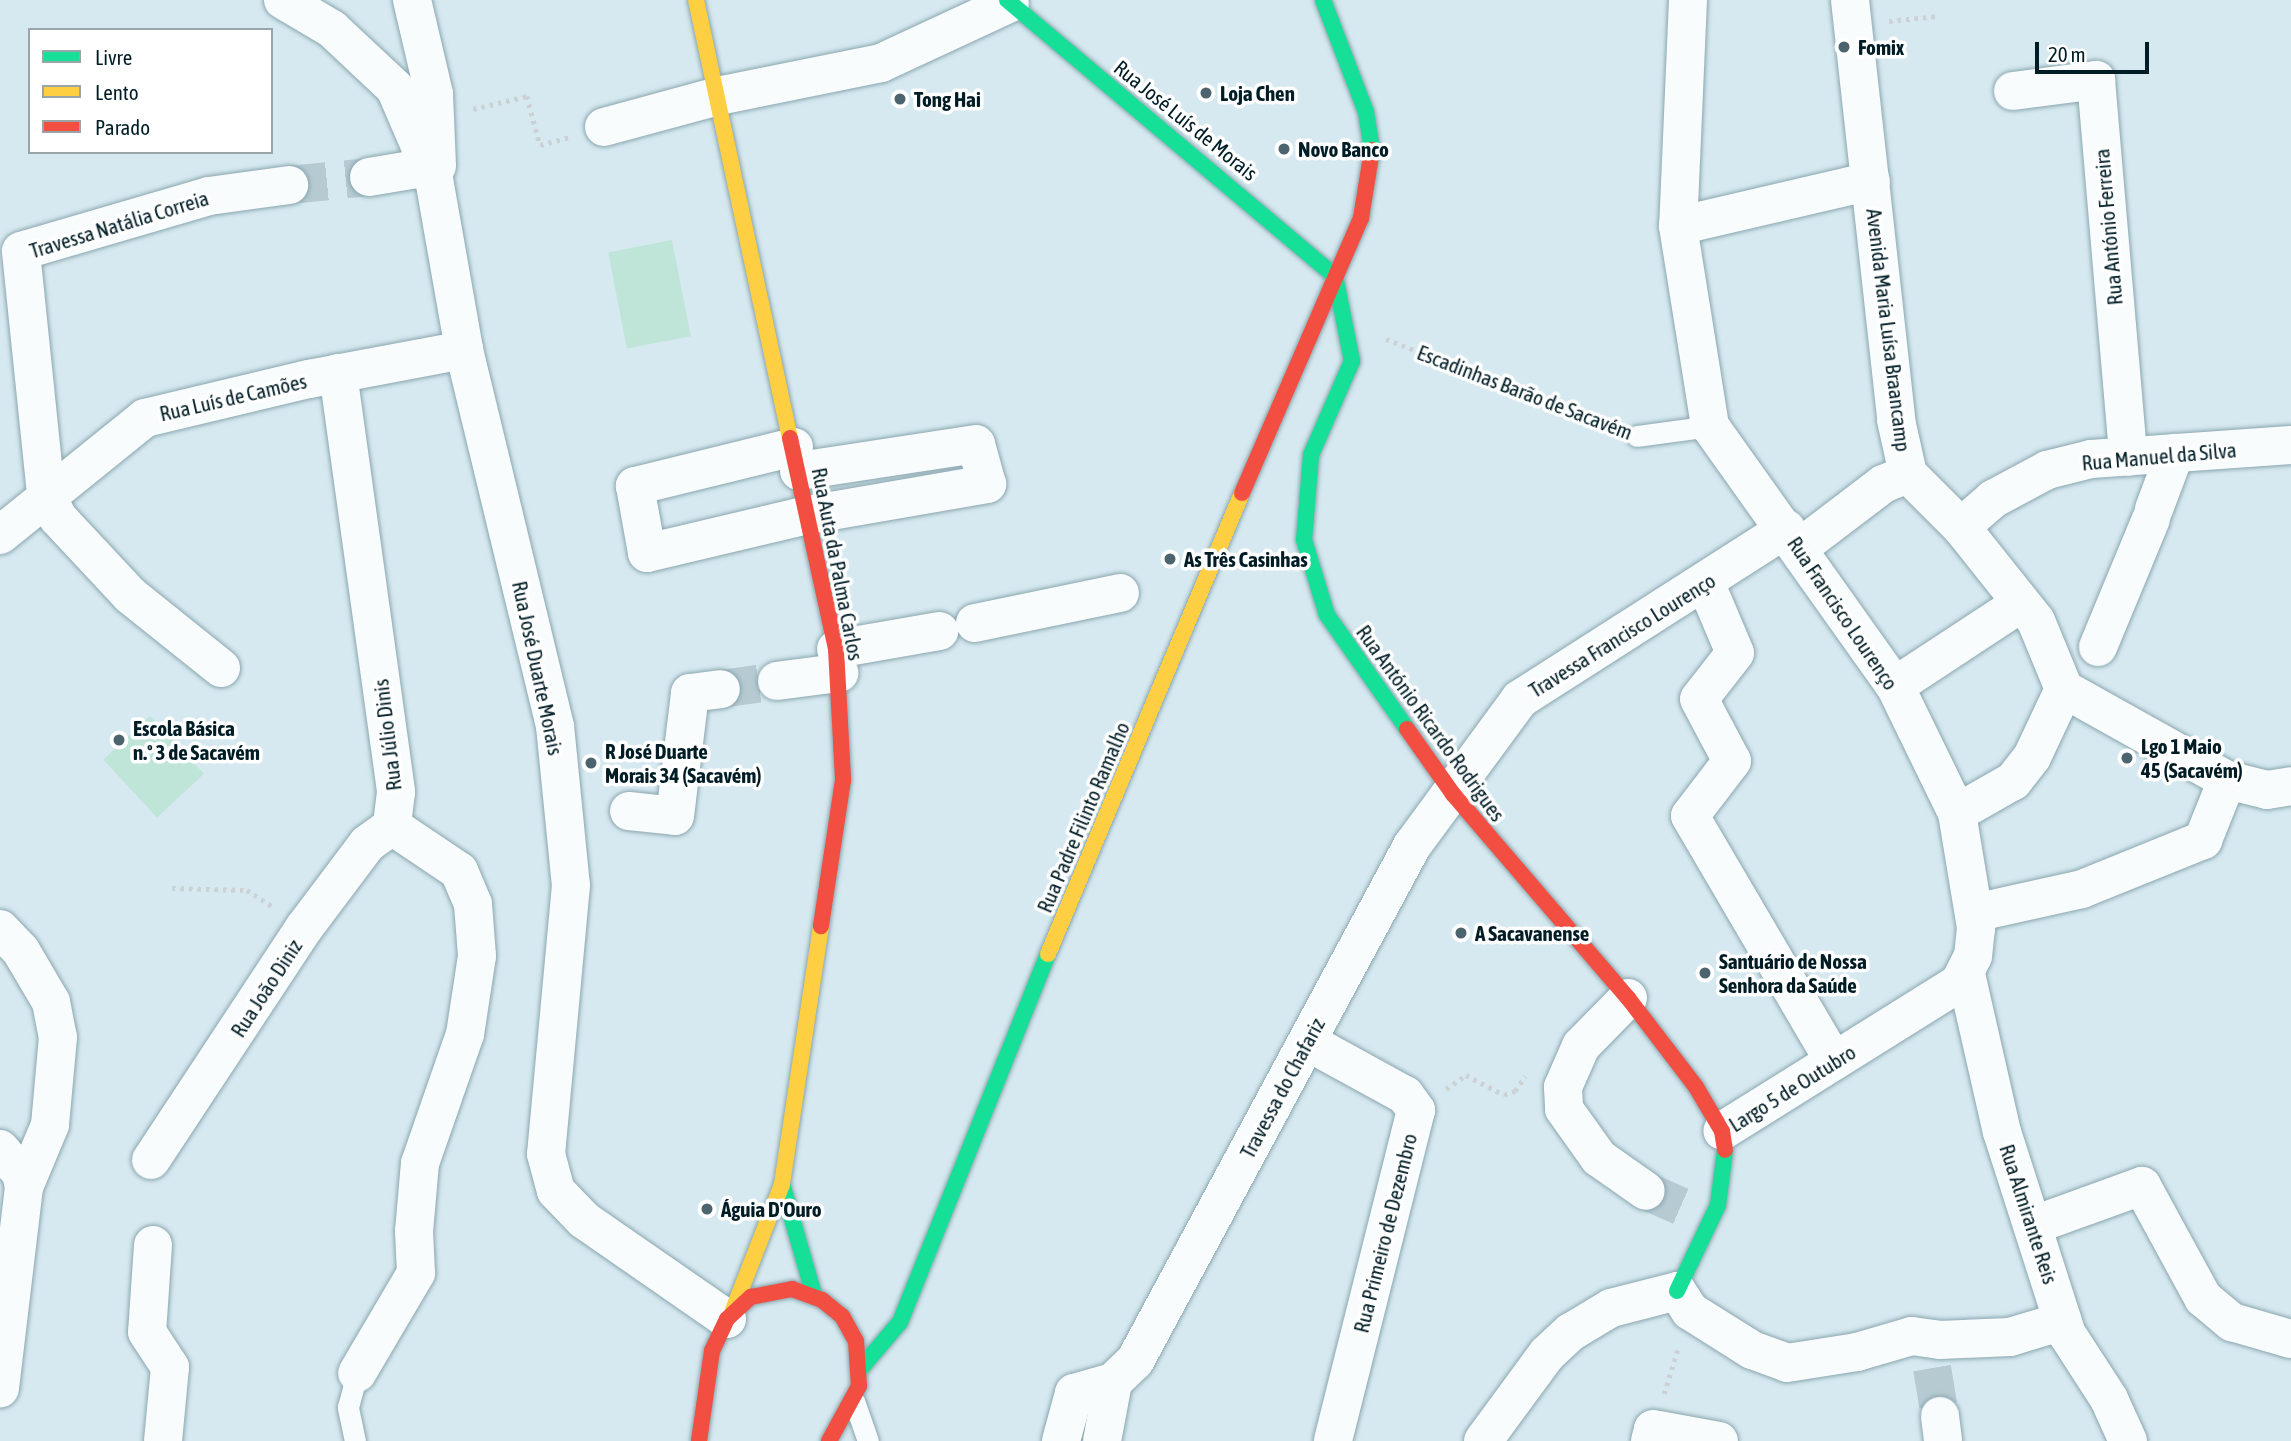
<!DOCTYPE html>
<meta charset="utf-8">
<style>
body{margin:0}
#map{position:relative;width:2291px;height:1441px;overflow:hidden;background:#d6e9f0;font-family:"Asap Condensed",sans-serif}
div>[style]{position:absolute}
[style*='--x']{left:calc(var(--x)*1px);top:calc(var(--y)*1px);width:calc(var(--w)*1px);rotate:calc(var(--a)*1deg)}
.green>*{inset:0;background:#bfe4d8;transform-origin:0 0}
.street-tunnel>*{height:38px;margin-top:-19px;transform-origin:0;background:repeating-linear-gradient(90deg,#b6cad2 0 38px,transparent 0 57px)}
.path>*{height:4.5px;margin-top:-2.25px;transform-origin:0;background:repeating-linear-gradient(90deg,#ccd2d4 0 3.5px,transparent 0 8.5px)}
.roads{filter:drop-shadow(0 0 2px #8aa6af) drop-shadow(0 0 2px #8aa6af)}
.lane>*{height:21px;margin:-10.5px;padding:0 10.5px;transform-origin:10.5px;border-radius:10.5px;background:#f9fcfd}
.street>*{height:38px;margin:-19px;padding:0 19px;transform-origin:19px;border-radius:19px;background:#f9fcfd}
.fast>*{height:16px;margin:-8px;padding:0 8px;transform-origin:8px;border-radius:8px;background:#16e098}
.slow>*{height:16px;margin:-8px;padding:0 8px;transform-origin:8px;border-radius:8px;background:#ffcf43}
.jam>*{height:16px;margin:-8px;padding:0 8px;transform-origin:8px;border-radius:8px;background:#f24e42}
.dots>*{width:19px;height:19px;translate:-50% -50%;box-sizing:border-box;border:4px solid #fff;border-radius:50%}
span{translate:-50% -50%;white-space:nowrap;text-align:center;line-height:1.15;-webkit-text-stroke:7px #fff;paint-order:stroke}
.poi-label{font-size:21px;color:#001d26;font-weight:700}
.left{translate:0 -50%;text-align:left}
.street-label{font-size:21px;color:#001d26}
.legend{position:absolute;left:28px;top:28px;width:245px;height:126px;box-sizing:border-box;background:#fff;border:2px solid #99a5a8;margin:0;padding:9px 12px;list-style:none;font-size:21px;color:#001d26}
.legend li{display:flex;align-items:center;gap:14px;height:35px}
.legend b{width:35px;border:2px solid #99a5a8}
.scale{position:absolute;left:2035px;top:42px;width:114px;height:32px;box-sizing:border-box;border:4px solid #001d26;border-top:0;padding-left:9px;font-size:21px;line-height:24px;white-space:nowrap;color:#001d26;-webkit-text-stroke:5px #fff;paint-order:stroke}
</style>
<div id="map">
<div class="green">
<div style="left:672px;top:240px;width:98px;height:65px;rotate:79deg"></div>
<div style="left:150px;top:716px;width:79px;height:64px;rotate:47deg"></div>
</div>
<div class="street-tunnel">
<div style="--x:289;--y:185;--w:80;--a:-5.7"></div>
<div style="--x:721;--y:689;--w:57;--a:-8.1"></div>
<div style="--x:1646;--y:1191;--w:47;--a:23.8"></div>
<div style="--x:1932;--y:1368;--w:49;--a:80.5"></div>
</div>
<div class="path">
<div style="--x:1889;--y:21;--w:49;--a:-5.8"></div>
<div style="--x:473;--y:109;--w:56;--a:-13.5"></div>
<div style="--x:527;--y:96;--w:51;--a:75.1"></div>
<div style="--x:540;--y:145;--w:31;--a:-15"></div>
<div style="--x:1386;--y:339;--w:240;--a:21.2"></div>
<div style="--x:172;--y:888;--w:75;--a:1.5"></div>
<div style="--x:247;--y:890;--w:30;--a:33"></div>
<div style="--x:1446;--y:1089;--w:24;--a:-35"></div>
<div style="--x:1466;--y:1075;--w:43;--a:27.8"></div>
<div style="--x:1504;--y:1095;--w:12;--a:-20"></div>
<div style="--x:1515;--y:1091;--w:18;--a:-56"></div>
<div style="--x:1664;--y:1394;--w:48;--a:-73.1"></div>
</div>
<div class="roads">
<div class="lane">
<div style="--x:1637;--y:436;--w:74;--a:-7.8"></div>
<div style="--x:854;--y:1401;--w:42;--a:70.7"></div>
<div style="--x:355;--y:1441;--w:35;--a:-102"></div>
<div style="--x:348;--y:1407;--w:35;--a:-75"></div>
</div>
<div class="street">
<div style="--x:283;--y:0;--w:57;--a:30.6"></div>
<div style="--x:332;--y:29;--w:86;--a:43.1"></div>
<div style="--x:395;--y:88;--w:99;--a:66.8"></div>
<div style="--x:434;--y:179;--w:174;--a:80"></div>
<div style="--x:464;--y:350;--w:387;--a:76.4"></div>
<div style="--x:555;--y:726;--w:160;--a:84.3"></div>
<div style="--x:571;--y:885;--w:270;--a:95.3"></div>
<div style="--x:546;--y:1154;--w:38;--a:75"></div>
<div style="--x:556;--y:1191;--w:40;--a:46"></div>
<div style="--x:584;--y:1220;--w:174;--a:34.7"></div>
<div style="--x:412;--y:0;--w:97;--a:76.8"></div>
<div style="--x:434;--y:94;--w:72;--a:87.6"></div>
<div style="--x:1688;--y:0;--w:226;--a:92.5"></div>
<div style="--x:1678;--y:226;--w:203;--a:80.9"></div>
<div style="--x:1710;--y:426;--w:319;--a:54.6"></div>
<div style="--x:1895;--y:686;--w:141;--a:64"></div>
<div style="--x:1957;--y:813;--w:117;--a:80.6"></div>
<div style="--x:1976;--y:928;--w:28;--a:96"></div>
<div style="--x:1973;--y:956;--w:30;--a:117"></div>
<div style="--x:1959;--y:983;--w:279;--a:148"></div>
<div style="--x:1850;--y:0;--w:423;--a:83.7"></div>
<div style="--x:1896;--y:420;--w:55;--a:77.5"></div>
<div style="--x:1908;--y:474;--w:75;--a:45"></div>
<div style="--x:1961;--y:527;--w:120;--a:51.4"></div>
<div style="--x:2036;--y:621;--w:74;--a:67.6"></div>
<div style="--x:2064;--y:689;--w:75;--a:115.2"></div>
<div style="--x:2032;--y:757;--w:31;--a:128"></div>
<div style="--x:2013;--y:781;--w:64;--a:150.3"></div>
<div style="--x:2013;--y:91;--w:84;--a:-7.5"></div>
<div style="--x:2096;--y:80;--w:378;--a:85.1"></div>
<div style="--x:604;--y:127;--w:118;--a:-15.2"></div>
<div style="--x:718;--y:96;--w:166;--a:-11.4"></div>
<div style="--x:881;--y:63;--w:142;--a:-24.9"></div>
<div style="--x:369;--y:177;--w:61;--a:-9.5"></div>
<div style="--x:1678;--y:226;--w:198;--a:-13.1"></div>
<div style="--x:338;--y:373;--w:423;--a:82.1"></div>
<div style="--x:396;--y:792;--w:34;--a:97"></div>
<div style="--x:392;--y:826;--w:81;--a:33.9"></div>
<div style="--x:459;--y:871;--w:36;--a:67"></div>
<div style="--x:473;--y:904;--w:52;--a:85.6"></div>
<div style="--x:477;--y:956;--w:79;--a:98.7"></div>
<div style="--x:465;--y:1034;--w:137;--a:109.2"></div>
<div style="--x:420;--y:1163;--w:68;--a:95"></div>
<div style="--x:414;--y:1231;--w:42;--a:87.3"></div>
<div style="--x:416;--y:1273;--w:116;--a:120.5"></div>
<div style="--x:794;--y:447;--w:164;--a:166.2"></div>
<div style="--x:635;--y:486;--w:68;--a:79.8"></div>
<div style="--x:647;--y:553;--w:165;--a:-13.3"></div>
<div style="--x:808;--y:515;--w:182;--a:-9.8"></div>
<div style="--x:987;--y:484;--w:41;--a:-105.4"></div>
<div style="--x:976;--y:444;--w:179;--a:171.3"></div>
<div style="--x:2154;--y:509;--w:60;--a:-69.4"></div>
<div style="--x:1961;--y:527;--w:43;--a:-41.2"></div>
<div style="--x:1993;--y:499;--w:61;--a:-28.2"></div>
<div style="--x:2047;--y:470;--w:45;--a:-14"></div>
<div style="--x:2091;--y:459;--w:200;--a:-4"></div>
<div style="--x:0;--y:535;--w:186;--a:-38.9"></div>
<div style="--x:145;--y:418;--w:169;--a:-13.4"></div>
<div style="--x:309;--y:379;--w:158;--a:-10.6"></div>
<div style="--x:1799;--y:548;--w:106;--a:-37.3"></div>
<div style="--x:1883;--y:484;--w:27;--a:-22"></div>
<div style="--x:1705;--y:582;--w:77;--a:67.1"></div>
<div style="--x:1735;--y:653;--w:58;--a:128"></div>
<div style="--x:1699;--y:699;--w:70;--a:62"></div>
<div style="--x:1732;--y:761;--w:69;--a:127.4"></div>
<div style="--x:1690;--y:816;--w:284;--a:59.6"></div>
<div style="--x:975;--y:623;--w:148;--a:-11.7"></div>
<div style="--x:2098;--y:647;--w:139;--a:-67.5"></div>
<div style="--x:836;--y:649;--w:105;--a:-9.9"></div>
<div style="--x:221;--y:668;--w:117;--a:-141.3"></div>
<div style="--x:130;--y:595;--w:105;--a:-133.1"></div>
<div style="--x:58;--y:518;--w:27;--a:-117"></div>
<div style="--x:46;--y:494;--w:244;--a:-95.9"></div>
<div style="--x:21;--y:251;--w:196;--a:-16.3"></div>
<div style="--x:209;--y:196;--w:81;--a:-7.8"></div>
<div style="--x:777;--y:681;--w:63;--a:-7.4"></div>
<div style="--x:1895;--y:686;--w:149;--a:-33.3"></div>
<div style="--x:2064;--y:689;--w:187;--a:29.2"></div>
<div style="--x:2227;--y:780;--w:41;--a:14"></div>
<div style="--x:2267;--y:790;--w:24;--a:-9"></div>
<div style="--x:629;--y:811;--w:46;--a:6.2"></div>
<div style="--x:675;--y:816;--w:124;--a:-83"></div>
<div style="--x:690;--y:693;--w:31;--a:-7"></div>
<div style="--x:1974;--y:913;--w:111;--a:-12.5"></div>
<div style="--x:2082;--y:889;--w:131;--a:-22"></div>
<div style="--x:2203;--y:840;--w:65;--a:-68.2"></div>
<div style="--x:0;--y:929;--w:30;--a:46"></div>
<div style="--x:21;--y:951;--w:59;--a:59.5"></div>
<div style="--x:51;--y:1002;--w:36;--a:79"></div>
<div style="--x:58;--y:1037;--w:88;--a:95.2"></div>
<div style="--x:50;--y:1125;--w:67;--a:112.8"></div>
<div style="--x:24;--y:1187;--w:203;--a:96.8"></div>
<div style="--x:1966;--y:974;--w:162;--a:77.2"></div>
<div style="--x:2002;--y:1132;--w:212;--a:72.2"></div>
<div style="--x:2067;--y:1334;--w:77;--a:57.1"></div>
<div style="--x:2109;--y:1399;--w:46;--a:65.7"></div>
<div style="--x:1628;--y:998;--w:67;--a:134.4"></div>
<div style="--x:1581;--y:1046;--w:45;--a:113.7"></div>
<div style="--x:1563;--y:1087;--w:22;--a:87"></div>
<div style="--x:1564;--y:1109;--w:60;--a:54.5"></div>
<div style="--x:1599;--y:1158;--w:57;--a:35.1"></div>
<div style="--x:1308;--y:1042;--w:111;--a:28.7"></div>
<div style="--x:1405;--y:1095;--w:19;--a:54"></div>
<div style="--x:1416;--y:1110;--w:341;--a:104.1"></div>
<div style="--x:0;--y:1149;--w:32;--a:49"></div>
<div style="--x:21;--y:1173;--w:14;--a:78"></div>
<div style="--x:151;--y:1160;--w:278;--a:-56.6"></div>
<div style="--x:304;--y:928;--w:105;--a:-53.1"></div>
<div style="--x:367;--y:844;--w:31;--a:-36"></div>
<div style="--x:2034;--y:1225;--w:115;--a:-19.9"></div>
<div style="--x:2142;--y:1186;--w:128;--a:61.4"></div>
<div style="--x:2203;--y:1298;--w:38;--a:40"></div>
<div style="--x:2232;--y:1322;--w:61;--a:16.1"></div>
<div style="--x:153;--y:1245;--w:87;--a:93.9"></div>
<div style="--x:147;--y:1332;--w:42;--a:56.7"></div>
<div style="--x:170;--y:1367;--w:74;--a:95.4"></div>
<div style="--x:1940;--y:1416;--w:25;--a:83"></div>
<div style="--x:1061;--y:1441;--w:50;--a:-74.8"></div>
<div style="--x:1074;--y:1393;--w:41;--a:-15.8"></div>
<div style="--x:1113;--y:1382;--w:30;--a:-44"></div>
<div style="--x:1135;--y:1361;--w:585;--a:-61.73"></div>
<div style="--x:1412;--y:846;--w:182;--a:-53.7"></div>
<div style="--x:1520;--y:699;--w:316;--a:-32.6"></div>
<div style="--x:1102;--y:1441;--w:60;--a:-79.4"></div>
<div style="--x:1483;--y:1441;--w:108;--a:-53.7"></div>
<div style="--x:1547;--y:1354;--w:33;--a:-43"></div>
<div style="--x:1571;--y:1332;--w:47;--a:-31"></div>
<div style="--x:1611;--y:1308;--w:68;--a:-14.4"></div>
<div style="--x:1677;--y:1291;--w:24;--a:57"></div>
<div style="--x:1690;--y:1311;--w:73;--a:32.2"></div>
<div style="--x:1752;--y:1350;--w:37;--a:20"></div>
<div style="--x:1787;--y:1363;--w:71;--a:-8.9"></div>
<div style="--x:1857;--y:1352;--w:57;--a:-16.2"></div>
<div style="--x:1912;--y:1336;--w:28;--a:8"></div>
<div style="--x:1940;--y:1340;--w:70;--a:-2.5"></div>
<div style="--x:2010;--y:1337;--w:55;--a:-16.8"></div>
<div style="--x:1650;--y:1441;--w:12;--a:-76"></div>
<div style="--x:1653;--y:1429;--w:67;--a:10.3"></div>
</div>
<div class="fast">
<div style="--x:1007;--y:0;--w:429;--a:40.1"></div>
<div style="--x:1323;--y:0;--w:120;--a:69"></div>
<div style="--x:1366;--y:112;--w:38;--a:81"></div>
<div style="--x:1335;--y:276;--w:87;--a:78.7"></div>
<div style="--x:1352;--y:361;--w:103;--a:113.6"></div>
<div style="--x:1311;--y:455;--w:85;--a:94.7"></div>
<div style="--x:1304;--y:540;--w:78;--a:73"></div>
<div style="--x:1327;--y:615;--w:139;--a:54.9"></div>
<div style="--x:782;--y:1184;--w:116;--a:73.9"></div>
<div style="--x:1677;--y:1291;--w:95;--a:-64.5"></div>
<div style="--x:1718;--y:1205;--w:55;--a:-82.7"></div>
<div style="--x:861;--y:1368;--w:60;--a:-49.7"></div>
<div style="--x:900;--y:1322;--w:397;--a:-68.1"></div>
</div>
<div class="slow">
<div style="--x:696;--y:0;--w:448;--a:77.9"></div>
<div style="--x:1048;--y:954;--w:500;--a:-67.18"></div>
<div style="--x:733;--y:1310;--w:135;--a:-68.7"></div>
<div style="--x:782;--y:1184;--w:261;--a:-81.4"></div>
</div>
<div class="jam">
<div style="--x:790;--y:438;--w:216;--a:77.7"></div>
<div style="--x:836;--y:649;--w:131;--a:86.9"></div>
<div style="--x:843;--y:780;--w:148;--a:98.6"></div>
<div style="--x:1242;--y:493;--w:300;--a:-66.6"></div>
<div style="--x:1361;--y:218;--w:69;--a:-80.8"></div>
<div style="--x:1407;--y:729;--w:80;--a:54.7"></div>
<div style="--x:1453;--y:794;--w:269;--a:49.4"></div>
<div style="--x:1628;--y:998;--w:112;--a:52.6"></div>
<div style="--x:1696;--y:1087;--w:51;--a:59.4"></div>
<div style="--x:1722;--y:1131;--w:19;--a:81"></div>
<div style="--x:699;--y:1441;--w:91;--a:-81.8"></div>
<div style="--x:712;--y:1351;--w:35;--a:-65"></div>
<div style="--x:727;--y:1319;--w:33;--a:-43"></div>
<div style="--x:751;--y:1297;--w:42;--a:-11"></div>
<div style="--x:792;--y:1289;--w:32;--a:20"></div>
<div style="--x:822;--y:1300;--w:26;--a:39"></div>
<div style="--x:842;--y:1316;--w:29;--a:61"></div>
<div style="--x:856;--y:1341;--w:45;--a:86.2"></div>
<div style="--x:859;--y:1386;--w:63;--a:118.6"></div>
</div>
</div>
<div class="dots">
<div style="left:1844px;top:47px;background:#4b646d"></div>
<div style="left:1206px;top:93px;background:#4b646d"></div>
<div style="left:900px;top:99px;background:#4b646d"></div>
<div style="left:1284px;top:149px;background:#4b646d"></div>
<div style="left:1170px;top:559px;background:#4b646d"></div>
<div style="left:119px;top:740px;background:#4b646d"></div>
<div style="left:2127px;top:758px;background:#4b646d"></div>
<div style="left:591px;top:763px;background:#4b646d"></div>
<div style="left:1461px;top:933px;background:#4b646d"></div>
<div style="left:1705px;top:973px;background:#4b646d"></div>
<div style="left:707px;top:1209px;background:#4b646d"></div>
</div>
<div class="poi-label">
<span class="left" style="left:1858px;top:47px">Fomix</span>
<span class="left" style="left:1220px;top:93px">Loja Chen</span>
<span class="left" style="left:914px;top:99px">Tong Hai</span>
<span class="left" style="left:1298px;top:149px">Novo Banco</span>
<span class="left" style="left:1184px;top:559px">As Três Casinhas</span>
<span class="left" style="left:133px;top:740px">Escola Básica<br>n.º 3 de Sacavém</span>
<span class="left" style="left:2141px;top:758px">Lgo 1 Maio<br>45 (Sacavém)</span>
<span class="left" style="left:605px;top:763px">R José Duarte<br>Morais 34 (Sacavém)</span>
<span class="left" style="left:1475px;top:933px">A Sacavanense</span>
<span class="left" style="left:1719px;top:973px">Santuário de Nossa<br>Senhora da Saúde</span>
<span class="left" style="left:721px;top:1209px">Águia D'Ouro</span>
</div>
<div class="street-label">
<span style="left:1186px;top:120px;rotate:39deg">Rua José Luís de Morais</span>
<span style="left:119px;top:224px;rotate:-17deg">Travessa Natália Correia</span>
<span style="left:2108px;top:227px;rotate:-95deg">Rua António Ferreira</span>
<span style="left:1889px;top:330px;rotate:83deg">Avenida Maria Luísa Braancamp</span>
<span style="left:1525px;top:392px;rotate:21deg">Escadinhas Barão de Sacavém</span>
<span style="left:233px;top:397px;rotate:-13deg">Rua Luís de Camões</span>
<span style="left:2159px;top:456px;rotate:-5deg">Rua Manuel da Silva</span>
<span style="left:838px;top:564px;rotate:79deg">Rua Auta da Palma Carlos</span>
<span style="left:1843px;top:613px;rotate:56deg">Rua Francisco Lourenço</span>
<span style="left:1622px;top:635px;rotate:-32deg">Travessa Francisco Lourenço</span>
<span style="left:538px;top:668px;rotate:78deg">Rua José Duarte Morais</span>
<span style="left:1431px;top:723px;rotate:54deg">Rua António Ricardo Rodrigues</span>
<span style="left:387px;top:735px;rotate:-97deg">Rua Júlio Dinis</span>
<span style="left:1083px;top:817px;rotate:-67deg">Rua Padre Filinto Ramalho</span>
<span style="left:266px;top:988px;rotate:-57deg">Rua João Diniz</span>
<span style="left:1282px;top:1088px;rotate:-62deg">Travessa do Chafariz</span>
<span style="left:1792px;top:1088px;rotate:-32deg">Largo 5 de Outubro</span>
<span style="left:2029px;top:1214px;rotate:72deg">Rua Almirante Reis</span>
<span style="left:1385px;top:1233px;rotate:-76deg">Rua Primeiro de Dezembro</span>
</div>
<ul class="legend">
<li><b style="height:9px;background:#16e098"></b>Livre</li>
<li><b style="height:9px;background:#ffcf43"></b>Lento</li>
<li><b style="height:9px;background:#f24e42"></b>Parado</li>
</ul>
<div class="scale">20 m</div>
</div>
